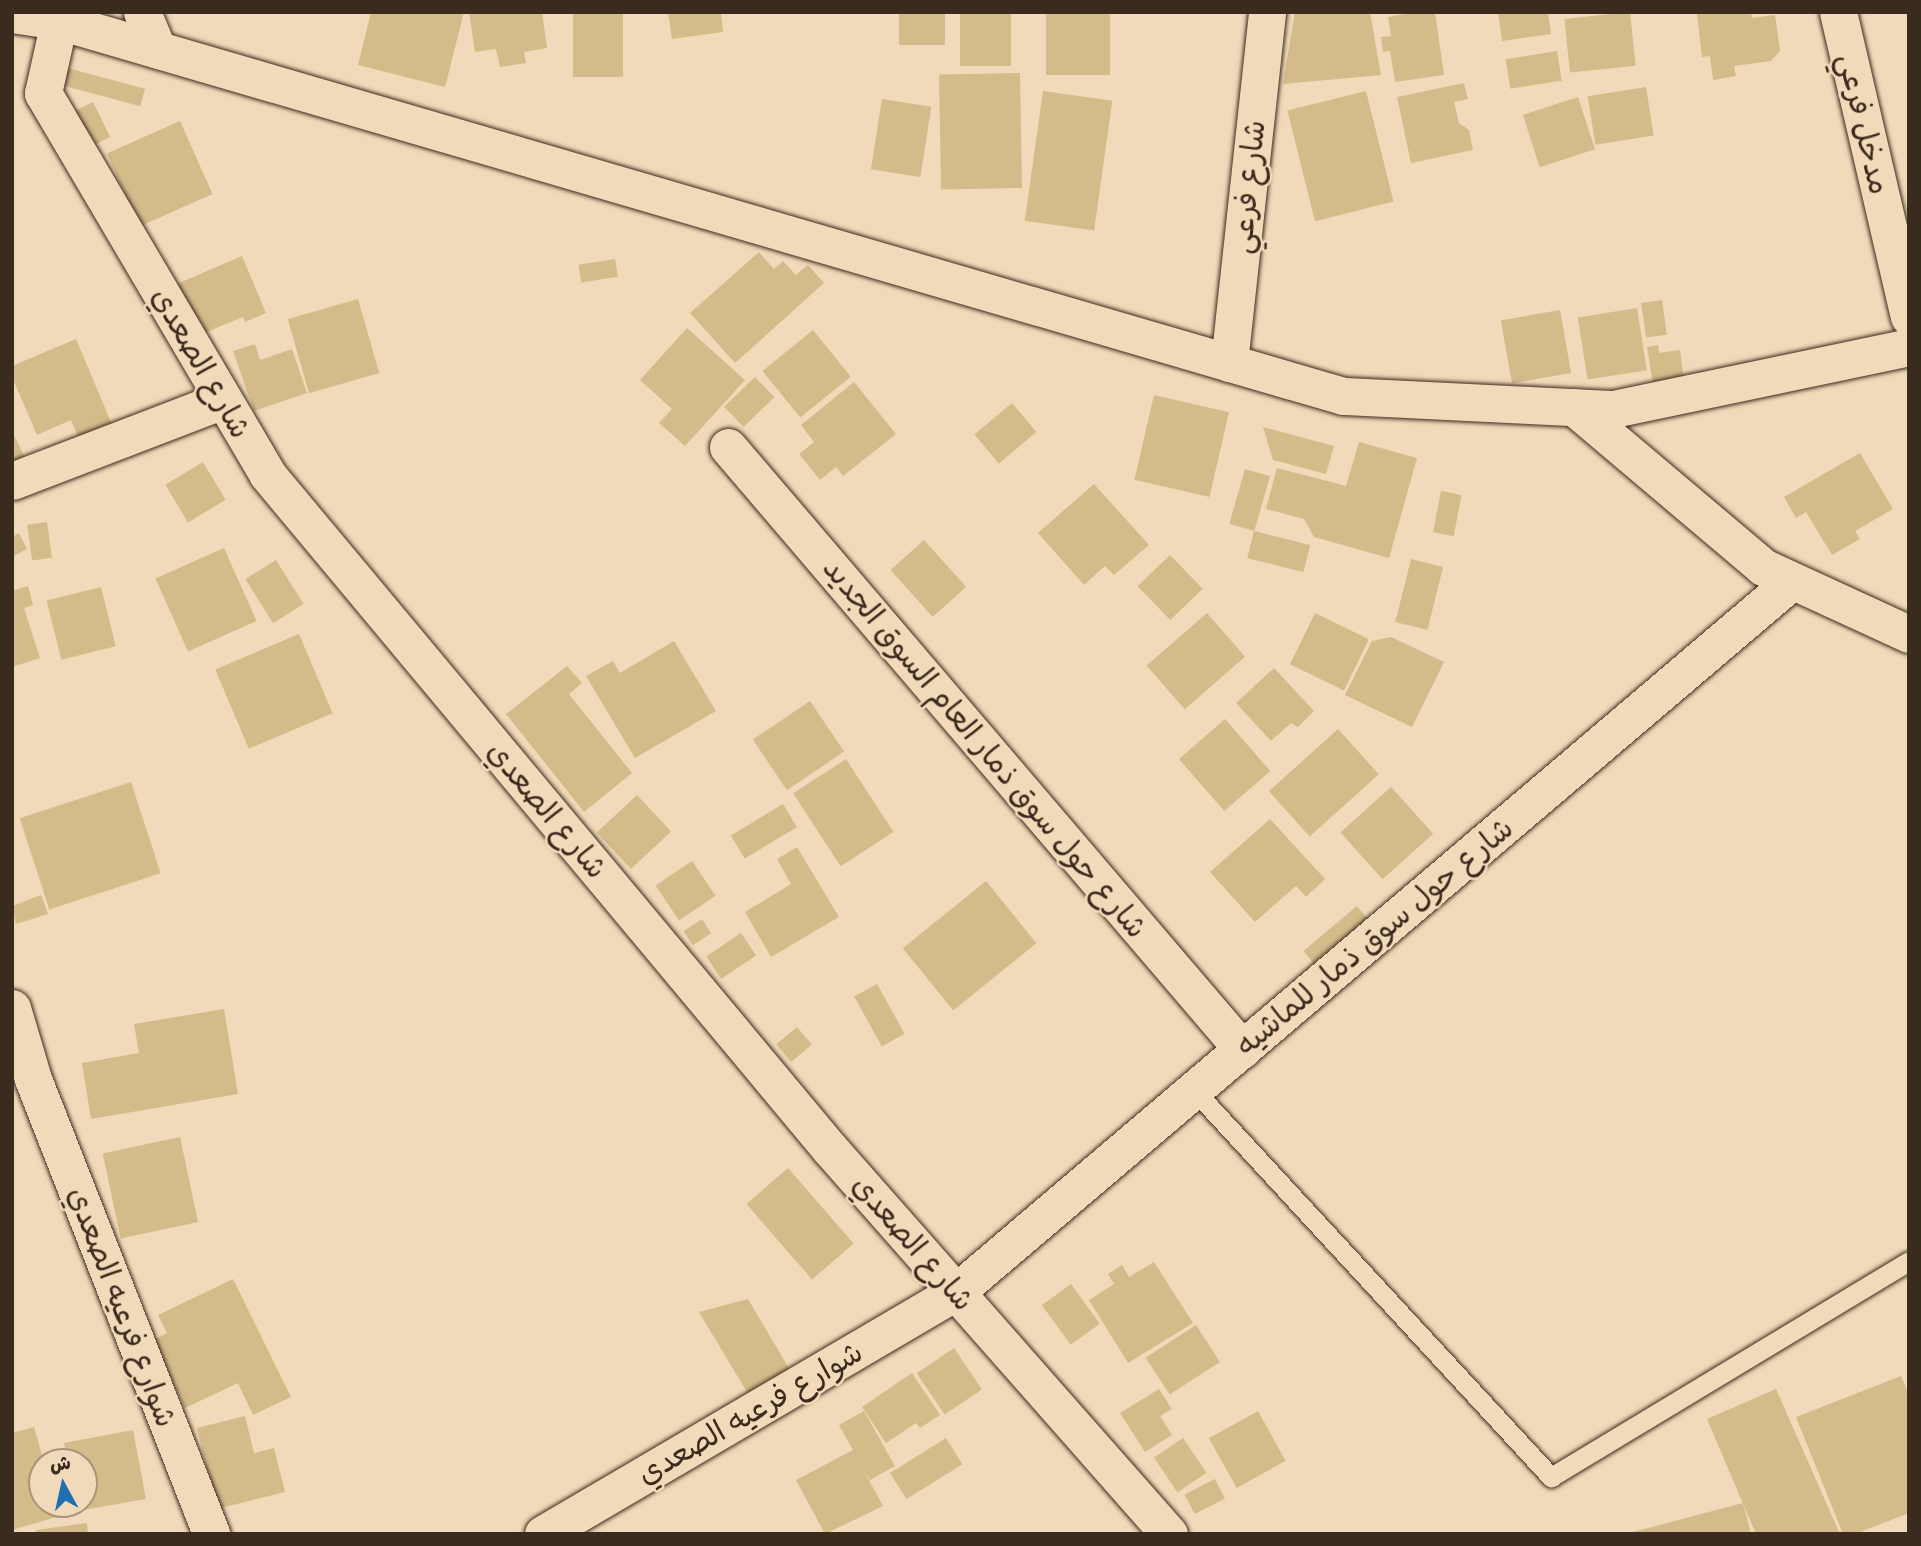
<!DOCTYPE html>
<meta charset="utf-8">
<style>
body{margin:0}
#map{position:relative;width:1921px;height:1546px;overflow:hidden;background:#f1dab9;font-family:Caveat,"Playpen Sans Arabic",sans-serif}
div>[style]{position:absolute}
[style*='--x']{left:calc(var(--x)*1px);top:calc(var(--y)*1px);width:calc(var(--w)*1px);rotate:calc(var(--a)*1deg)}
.building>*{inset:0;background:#d3bb8a;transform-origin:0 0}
.roads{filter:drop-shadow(0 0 2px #3b2a1e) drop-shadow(0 0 2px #3b2a1e)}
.lane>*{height:19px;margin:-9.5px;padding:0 9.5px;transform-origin:9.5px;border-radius:9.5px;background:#f1dab9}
.street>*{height:37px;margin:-18.5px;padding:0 18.5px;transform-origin:18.5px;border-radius:18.5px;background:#f1dab9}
span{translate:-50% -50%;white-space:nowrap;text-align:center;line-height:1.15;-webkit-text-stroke:5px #f1dab9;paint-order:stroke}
.street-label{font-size:30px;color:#3b2a1e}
.frame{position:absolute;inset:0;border:14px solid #3b2a1e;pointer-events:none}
.north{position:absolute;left:28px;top:1448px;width:70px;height:70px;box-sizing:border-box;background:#f1dab9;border:2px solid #a8947b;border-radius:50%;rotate:352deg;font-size:19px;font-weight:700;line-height:28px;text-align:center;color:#3b2a1e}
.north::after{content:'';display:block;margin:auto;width:24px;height:32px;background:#1f6fb2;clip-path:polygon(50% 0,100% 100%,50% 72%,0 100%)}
</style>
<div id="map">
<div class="building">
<div style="clip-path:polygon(371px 12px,464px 12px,445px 87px,358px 65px)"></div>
<div style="clip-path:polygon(469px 12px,542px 12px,547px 48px,524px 52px,526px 63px,500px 67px,496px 49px,475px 52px)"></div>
<div style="left:573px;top:12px;width:50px;height:65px"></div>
<div style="clip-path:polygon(668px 12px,721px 12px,723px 32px,672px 39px)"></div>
<div style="left:899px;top:12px;width:46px;height:33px"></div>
<div style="left:960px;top:12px;width:51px;height:54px"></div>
<div style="left:1046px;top:12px;width:64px;height:63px"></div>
<div style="clip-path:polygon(1295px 12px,1370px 12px,1381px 75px,1283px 84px)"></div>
<div style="clip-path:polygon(1417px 12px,1435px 12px,1444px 75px,1395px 82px,1390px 51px,1383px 52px,1381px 37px,1391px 36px,1388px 17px)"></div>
<div style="clip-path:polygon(1498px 12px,1548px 12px,1551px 34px,1502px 41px)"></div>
<div style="left:1630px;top:12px;width:54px;height:66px;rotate:84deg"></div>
<div style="clip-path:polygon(1751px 12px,1752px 18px,1775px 15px,1780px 51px,1771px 61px,1734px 66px,1736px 76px,1713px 80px,1710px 56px,1702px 57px,1697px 14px)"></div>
<div style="left:1557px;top:51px;width:30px;height:52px;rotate:81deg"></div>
<div style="left:60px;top:66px;width:88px;height:18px;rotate:15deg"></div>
<div style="left:1020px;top:73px;width:115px;height:81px;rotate:89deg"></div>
<div style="clip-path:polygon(1464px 83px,1468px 99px,1454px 102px,1459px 123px,1469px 130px,1473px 150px,1411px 163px,1397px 97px)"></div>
<div style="left:1646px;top:87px;width:49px;height:59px;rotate:81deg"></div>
<div style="left:1043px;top:91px;width:70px;height:131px;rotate:8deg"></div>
<div style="left:1366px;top:91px;width:114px;height:81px;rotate:76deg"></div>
<div style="left:1578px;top:97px;width:55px;height:58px;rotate:72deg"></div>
<div style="left:882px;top:99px;width:50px;height:71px;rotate:9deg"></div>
<div style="left:93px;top:102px;width:39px;height:22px;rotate:64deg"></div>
<div style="left:180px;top:121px;width:80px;height:80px;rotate:66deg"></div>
<div style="clip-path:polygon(759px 252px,774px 269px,783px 261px,796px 275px,808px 265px,824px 283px,735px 363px,690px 313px)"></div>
<div style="clip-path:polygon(242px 256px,266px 313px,245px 322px,243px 317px,192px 338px,170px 287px)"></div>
<div style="left:615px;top:259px;width:18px;height:37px;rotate:81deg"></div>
<div style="left:358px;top:299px;width:77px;height:73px;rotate:74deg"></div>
<div style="left:1662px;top:300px;width:35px;height:21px;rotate:82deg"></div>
<div style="left:1637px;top:308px;width:63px;height:60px;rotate:81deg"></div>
<div style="left:1560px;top:310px;width:64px;height:60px;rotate:80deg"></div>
<div style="clip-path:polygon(687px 328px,745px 380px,685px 446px,659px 423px,672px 409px,640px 380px)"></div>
<div style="left:813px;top:330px;width:60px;height:65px;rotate:51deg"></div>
<div style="clip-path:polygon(76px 339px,113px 427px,80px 441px,71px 420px,37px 435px,12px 377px,12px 366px)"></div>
<div style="clip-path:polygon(255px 344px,260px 360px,292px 349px,307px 393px,254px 411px,233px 351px)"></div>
<div style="clip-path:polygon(1658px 345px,1659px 353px,1680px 350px,1684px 381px,1653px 385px,1647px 347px)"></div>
<div style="left:755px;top:377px;width:28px;height:43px;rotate:46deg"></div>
<div style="clip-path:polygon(854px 382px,896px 434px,843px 476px,836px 467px,820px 480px,799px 454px,814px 442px,801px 425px)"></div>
<div style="left:1154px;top:395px;width:77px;height:87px;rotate:13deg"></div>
<div style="left:1012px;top:403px;width:38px;height:49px;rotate:50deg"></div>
<div style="clip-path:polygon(1263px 427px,1334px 446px,1326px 474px,1273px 460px)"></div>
<div style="clip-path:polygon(12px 431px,28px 464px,12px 472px)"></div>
<div style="clip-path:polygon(1359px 442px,1417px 458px,1389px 558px,1314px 537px,1304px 519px,1266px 509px,1277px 468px,1346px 486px)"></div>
<div style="clip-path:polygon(1860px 453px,1893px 509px,1855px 531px,1860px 539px,1832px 555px,1806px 512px,1796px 518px,1784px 497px)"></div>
<div style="left:203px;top:462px;width:44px;height:44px;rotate:59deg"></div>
<div style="left:1245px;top:469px;width:26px;height:57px;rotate:16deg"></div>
<div style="clip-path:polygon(1094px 484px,1149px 545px,1114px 575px,1105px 566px,1084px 585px,1038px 533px)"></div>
<div style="left:1441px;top:491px;width:21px;height:42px;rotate:11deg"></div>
<div style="left:47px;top:522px;width:36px;height:20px;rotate:82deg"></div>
<div style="left:1254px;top:531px;width:58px;height:28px;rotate:14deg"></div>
<div style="clip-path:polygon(19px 533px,27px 549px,12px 557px,12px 537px)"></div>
<div style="left:924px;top:540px;width:63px;height:45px;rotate:48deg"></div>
<div style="left:224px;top:548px;width:80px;height:75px;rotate:66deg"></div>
<div style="left:1170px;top:555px;width:47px;height:45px;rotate:46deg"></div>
<div style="left:1411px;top:559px;width:33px;height:65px;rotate:14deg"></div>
<div style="left:276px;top:560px;width:52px;height:36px;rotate:58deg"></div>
<div style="clip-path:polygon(28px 586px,33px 605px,24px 608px,40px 658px,12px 667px,12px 591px)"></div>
<div style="left:101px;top:587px;width:61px;height:56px;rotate:76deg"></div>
<div style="left:1207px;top:613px;width:58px;height:80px;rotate:49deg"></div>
<div style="left:1315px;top:613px;width:60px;height:57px;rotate:26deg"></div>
<div style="left:299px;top:634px;width:86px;height:91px;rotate:67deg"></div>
<div style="clip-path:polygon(1391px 637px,1444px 662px,1412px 727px,1345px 695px,1372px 641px)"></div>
<div style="clip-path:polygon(674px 641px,716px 711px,635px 758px,586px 676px,613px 661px,620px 673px)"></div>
<div style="clip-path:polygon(567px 666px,582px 683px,569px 694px,632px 773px,584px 812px,506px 714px)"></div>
<div style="clip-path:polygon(1274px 668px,1314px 711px,1298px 727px,1291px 723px,1271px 741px,1236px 703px)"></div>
<div style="left:810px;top:701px;width:61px;height:69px;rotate:56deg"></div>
<div style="left:1225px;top:719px;width:69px;height:61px;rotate:49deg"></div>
<div style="left:1338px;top:729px;width:61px;height:93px;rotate:48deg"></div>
<div style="left:846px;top:759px;width:87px;height:63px;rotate:57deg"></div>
<div style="left:131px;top:782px;width:96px;height:117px;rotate:72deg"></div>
<div style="left:1391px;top:787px;width:63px;height:68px;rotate:48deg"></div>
<div style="left:637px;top:795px;width:50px;height:55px;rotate:47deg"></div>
<div style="left:783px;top:804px;width:27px;height:61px;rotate:59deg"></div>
<div style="clip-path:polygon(1270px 819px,1325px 879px,1306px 897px,1296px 886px,1255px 922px,1210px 872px)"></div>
<div style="clip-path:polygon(797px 847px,839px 917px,771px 957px,745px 912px,791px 884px,777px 859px)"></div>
<div style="left:692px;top:861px;width:42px;height:44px;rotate:56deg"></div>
<div style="left:986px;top:881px;width:80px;height:107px;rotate:51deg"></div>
<div style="clip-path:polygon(41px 895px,48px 914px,16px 924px,12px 906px)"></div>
<div style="left:1357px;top:906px;width:26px;height:70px;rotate:50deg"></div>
<div style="left:702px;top:919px;width:17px;height:22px;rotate:57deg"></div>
<div style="left:741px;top:933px;width:27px;height:42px;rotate:56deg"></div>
<div style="left:877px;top:984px;width:57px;height:26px;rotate:61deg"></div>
<div style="clip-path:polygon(224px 1009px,238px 1094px,91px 1119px,82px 1063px,139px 1053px,134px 1024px)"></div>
<div style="left:797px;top:1027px;width:23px;height:27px;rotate:50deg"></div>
<div style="left:180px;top:1137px;width:87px;height:79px;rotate:78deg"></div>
<div style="left:788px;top:1168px;width:100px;height:55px;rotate:49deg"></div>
<div style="clip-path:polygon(1154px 1262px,1193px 1323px,1128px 1363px,1089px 1300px,1114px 1284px,1108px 1274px,1122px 1265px,1129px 1277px)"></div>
<div style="clip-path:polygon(233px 1279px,291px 1397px,253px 1415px,238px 1383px,185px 1408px,153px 1340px,167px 1333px,158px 1315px)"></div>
<div style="left:1071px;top:1284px;width:49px;height:36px;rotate:54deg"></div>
<div style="clip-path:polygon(748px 1299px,794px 1377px,753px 1402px,699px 1312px)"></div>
<div style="left:1196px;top:1325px;width:44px;height:60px;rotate:57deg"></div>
<div style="left:954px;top:1348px;width:50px;height:45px;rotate:56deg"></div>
<div style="clip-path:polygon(912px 1373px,940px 1415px,920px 1428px,916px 1423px,886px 1443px,862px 1407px)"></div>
<div style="clip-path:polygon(1901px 1376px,1909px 1395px,1909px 1513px,1855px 1534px,1843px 1534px,1796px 1417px)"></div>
<div style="clip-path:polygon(1159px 1389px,1172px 1409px,1160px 1416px,1172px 1435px,1145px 1452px,1120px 1413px)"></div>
<div style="clip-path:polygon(1776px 1389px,1839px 1532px,1835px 1534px,1756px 1534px,1707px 1419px)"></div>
<div style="clip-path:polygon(864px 1411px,895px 1466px,870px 1480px,863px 1469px,883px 1506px,825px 1534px,796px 1480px,853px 1450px,839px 1425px)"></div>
<div style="left:1258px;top:1411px;width:57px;height:56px;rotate:61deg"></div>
<div style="clip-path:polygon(245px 1416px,254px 1453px,274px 1448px,285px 1492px,217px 1509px,197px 1428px)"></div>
<div style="clip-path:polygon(34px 1427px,44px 1462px,42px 1504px,56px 1504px,60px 1516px,12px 1530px,12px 1433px)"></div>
<div style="clip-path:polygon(133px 1430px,146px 1499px,77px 1511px,76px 1504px,84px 1504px,84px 1462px,68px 1462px,64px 1443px)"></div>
<div style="left:946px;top:1438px;width:31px;height:66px;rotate:58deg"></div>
<div style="left:1183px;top:1438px;width:42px;height:35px;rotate:56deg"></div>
<div style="left:1215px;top:1479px;width:22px;height:34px;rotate:63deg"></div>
<div style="clip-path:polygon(1743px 1503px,1751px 1534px,1629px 1534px,1629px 1533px)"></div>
<div style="clip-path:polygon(87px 1523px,88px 1534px,37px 1534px,36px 1530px)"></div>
</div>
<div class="roads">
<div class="lane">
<div style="--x:1194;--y:1090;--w:527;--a:47.31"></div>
<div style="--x:1551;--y:1477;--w:418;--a:-31.1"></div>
</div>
<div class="street">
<div style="--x:142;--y:12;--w:41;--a:67.2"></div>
<div style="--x:1838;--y:12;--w:313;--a:76.9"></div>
<div style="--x:12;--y:14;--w:48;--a:8.5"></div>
<div style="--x:59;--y:21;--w:1338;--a:16.28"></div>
<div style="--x:1343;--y:396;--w:270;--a:2.8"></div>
<div style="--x:1613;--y:409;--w:302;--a:-11.8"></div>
<div style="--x:59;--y:21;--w:74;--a:102.5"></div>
<div style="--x:43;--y:93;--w:442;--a:59.5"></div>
<div style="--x:267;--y:474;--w:879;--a:50.17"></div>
<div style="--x:830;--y:1149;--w:513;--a:48.64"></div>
<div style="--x:1229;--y:363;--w:353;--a:-83.8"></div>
<div style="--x:1574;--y:407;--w:248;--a:40.2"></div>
<div style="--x:1763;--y:567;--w:161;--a:24.7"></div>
<div style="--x:728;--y:447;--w:792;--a:49.51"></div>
<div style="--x:12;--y:481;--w:226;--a:-21"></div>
<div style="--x:12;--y:1008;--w:74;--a:73.5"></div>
<div style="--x:33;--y:1079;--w:489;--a:68.6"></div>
<div style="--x:543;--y:1534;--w:479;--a:-30.4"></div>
<div style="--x:956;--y:1292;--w:1097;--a:-40.38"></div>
</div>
</div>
<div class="street-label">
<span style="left:1864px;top:124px;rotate:77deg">مدخل فرعي</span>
<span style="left:1248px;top:187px;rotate:-84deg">شارع فرعي</span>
<span style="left:201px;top:363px;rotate:60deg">شارع الصعدي</span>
<span style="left:985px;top:748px;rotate:50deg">شارع حول سوق ذمار العام السوق الجديد</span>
<span style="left:547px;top:810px;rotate:50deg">شارع الصعدي</span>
<span style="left:1374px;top:937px;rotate:-40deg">شارع حول سوق ذمار للماشيه</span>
<span style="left:913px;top:1243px;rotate:49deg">شارع الصعدي</span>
<span style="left:122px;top:1307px;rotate:69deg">شوارع فرعيه الصعدي</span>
<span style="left:750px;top:1413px;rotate:-30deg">شوارع فرعيه الصعدي</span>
</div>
<div class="frame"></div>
<div class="north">ش</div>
</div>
